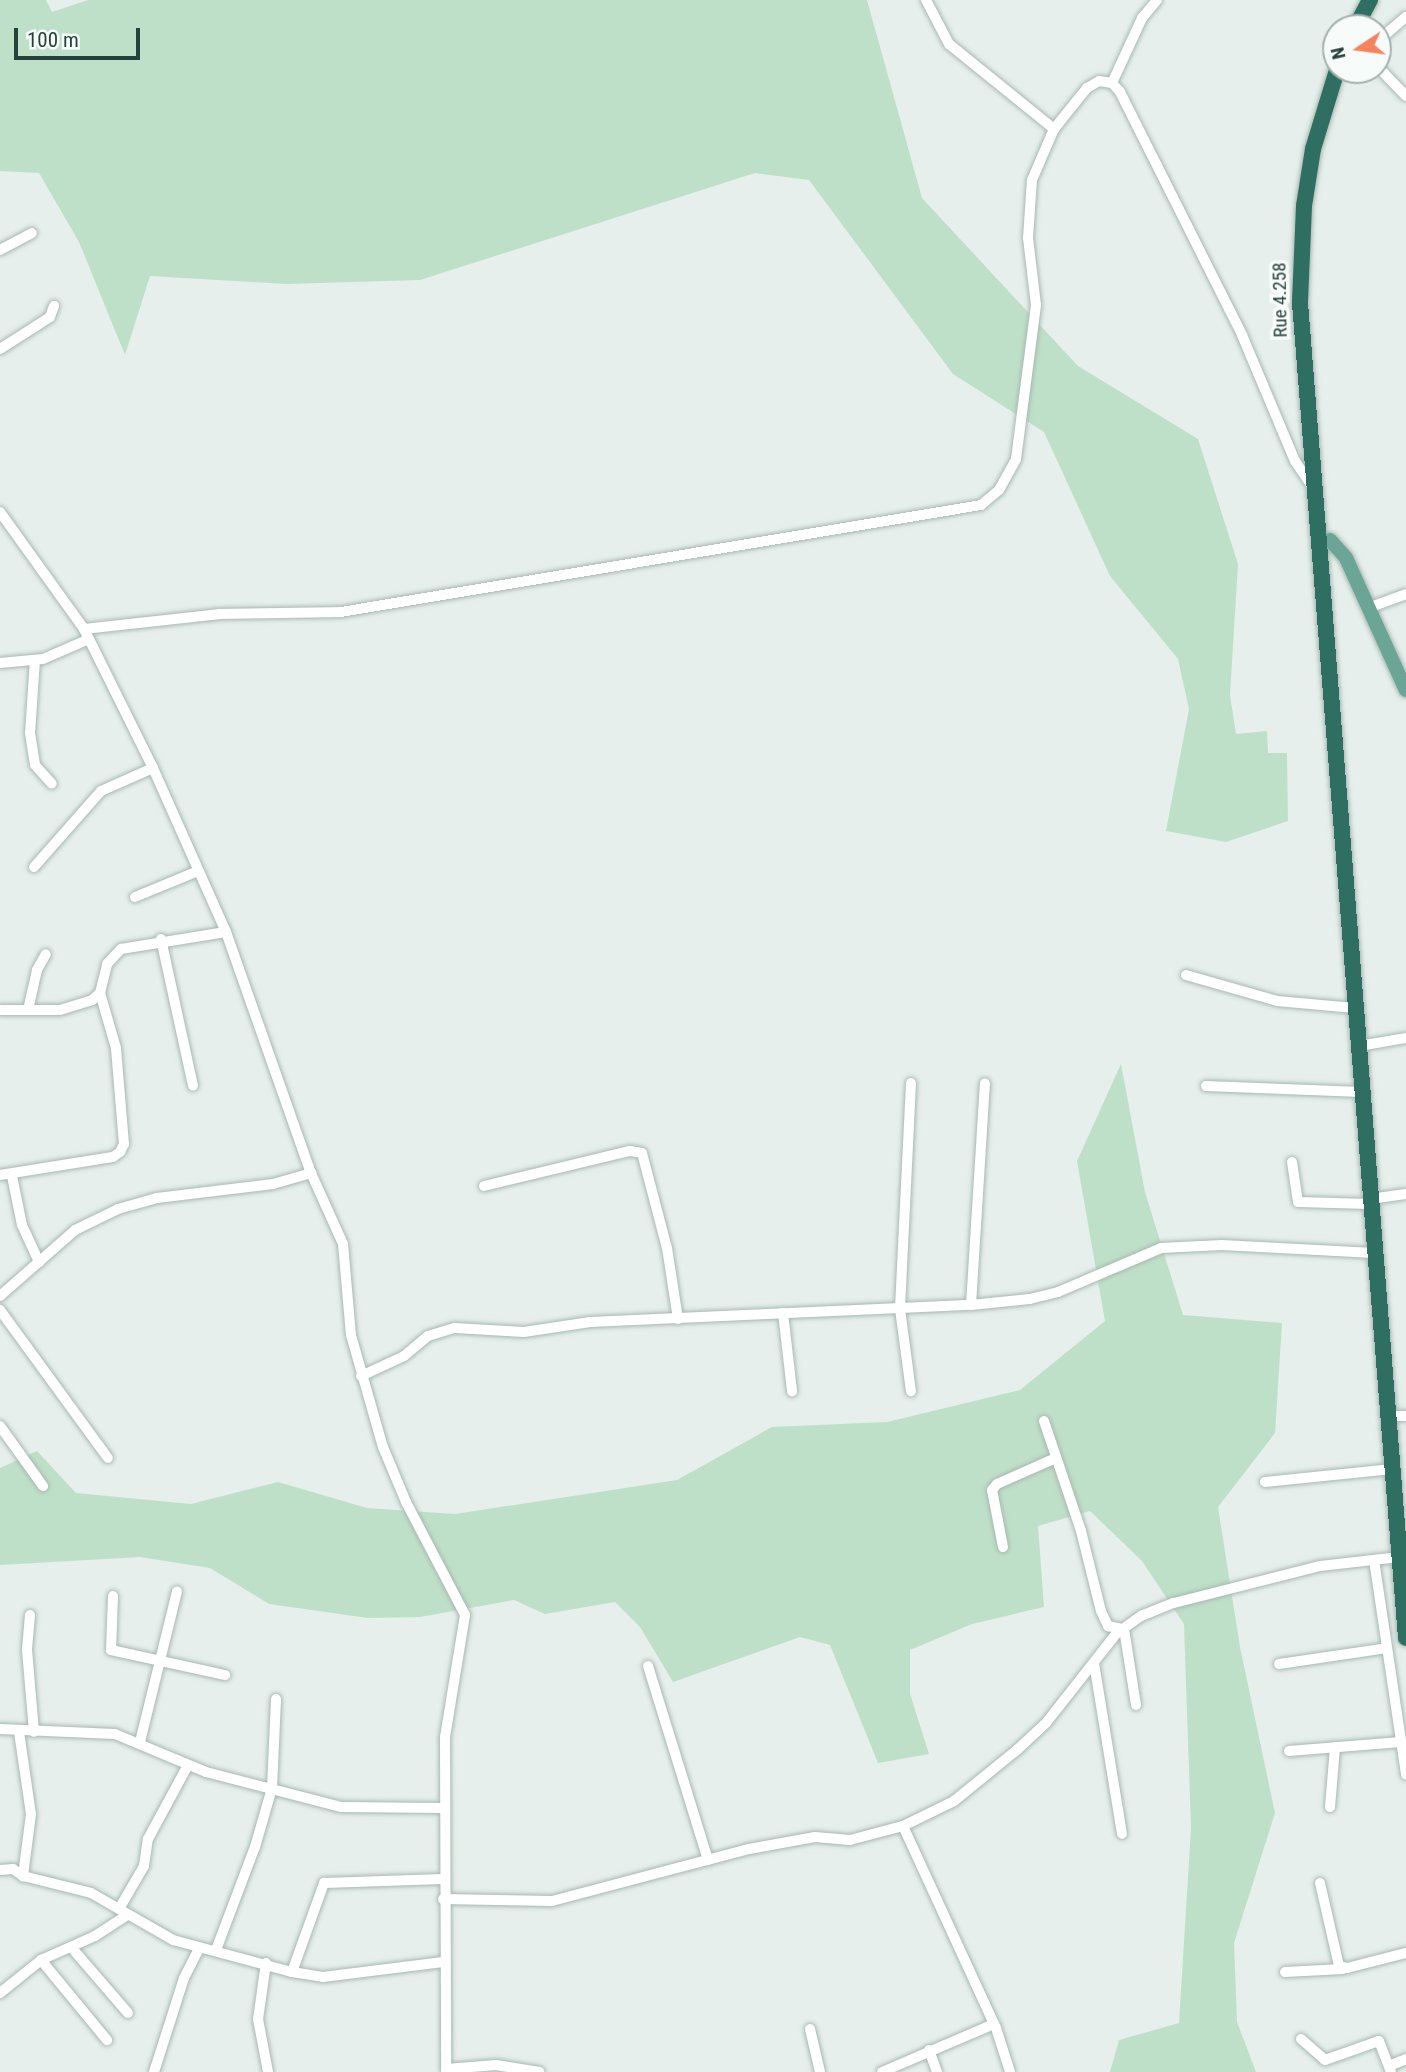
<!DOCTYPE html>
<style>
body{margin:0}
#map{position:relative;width:1406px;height:2072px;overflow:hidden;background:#e6efeb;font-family:"Roboto Condensed",sans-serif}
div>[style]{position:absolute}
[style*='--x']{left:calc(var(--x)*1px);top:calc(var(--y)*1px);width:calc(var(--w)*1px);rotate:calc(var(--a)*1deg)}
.green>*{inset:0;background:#bfe0c8}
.roads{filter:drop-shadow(0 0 2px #a8b8b2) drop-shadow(0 0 2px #a8b8b2)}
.minor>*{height:10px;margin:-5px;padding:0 5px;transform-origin:5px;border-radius:5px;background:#fff}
.major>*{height:14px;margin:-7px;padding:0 7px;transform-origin:7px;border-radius:7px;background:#6aa596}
.highway>*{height:16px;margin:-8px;padding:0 8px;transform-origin:8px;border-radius:8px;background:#2f6f62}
span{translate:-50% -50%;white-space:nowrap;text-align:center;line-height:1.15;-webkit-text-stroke:7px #f7fbf9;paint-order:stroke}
.street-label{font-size:19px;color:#24423a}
.north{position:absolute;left:1322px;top:14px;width:70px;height:70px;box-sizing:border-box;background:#f7fbf9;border:2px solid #a3b1ad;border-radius:50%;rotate:257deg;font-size:19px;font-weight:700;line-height:28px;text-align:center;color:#24423a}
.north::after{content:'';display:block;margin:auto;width:24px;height:32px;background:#f4845f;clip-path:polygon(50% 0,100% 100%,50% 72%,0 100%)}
.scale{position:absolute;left:14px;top:28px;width:126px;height:32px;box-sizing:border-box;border:4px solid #24423a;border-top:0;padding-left:9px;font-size:21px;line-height:24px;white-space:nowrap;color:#24423a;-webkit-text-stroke:5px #f7fbf9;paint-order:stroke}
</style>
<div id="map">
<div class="green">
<div style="clip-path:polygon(0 0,46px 0,52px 12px,88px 0,867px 0,922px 198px,1078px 366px,1198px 439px,1238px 564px,1230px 695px,1236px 734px,1267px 731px,1268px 753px,1287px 753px,1288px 821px,1226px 842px,1166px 831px,1189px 709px,1178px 659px,1110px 576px,1044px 432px,953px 374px,809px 180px,755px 173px,420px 280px,286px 284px,150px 276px,125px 355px,79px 242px,39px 173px,0 171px)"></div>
<div style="clip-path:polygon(1121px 1064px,1145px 1192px,1183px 1315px,1282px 1323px,1275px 1433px,1218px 1507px,1240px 1647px,1275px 1813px,1234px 1943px,1237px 2022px,1256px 2072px,1110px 2072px,1119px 2040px,1179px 2023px,1191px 1828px,1184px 1624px,1142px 1561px,1090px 1511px,1038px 1526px,1044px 1607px,972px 1624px,910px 1650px,910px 1694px,929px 1754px,878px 1763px,830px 1645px,800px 1637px,673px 1682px,640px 1627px,615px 1602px,545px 1614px,514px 1600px,420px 1617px,368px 1618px,269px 1604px,210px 1568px,140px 1557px,0 1565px,0 1468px,37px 1451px,76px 1493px,191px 1504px,278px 1482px,367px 1508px,455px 1514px,677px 1480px,772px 1427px,887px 1422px,1020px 1390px,1105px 1321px,1077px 1161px)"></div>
</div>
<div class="roads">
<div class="minor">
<div style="--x:926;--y:0;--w:50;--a:62.4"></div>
<div style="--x:949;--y:44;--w:135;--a:39"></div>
<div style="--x:1378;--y:41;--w:37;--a:-41"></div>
<div style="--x:1378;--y:67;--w:40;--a:46"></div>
<div style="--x:1112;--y:83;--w:72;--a:-65.2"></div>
<div style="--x:1142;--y:18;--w:23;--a:-50"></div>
<div style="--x:0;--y:250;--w:36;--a:-28"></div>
<div style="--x:0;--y:349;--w:59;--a:-32.6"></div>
<div style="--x:50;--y:317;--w:12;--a:-70"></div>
<div style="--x:0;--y:512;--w:144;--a:54.3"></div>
<div style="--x:84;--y:629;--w:155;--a:63.6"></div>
<div style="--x:153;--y:768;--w:180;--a:66"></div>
<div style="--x:226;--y:932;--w:256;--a:70.6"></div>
<div style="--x:311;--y:1173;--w:78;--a:65.7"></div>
<div style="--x:343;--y:1244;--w:91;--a:85"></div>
<div style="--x:351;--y:1335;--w:116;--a:74.1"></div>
<div style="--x:383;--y:1447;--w:60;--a:67.3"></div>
<div style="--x:406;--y:1502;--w:127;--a:62.4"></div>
<div style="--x:465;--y:1615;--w:124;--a:99.3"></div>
<div style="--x:445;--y:1737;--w:335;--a:89.8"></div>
<div style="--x:1368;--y:608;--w:40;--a:-20.2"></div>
<div style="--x:84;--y:629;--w:137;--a:-6.3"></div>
<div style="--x:220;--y:614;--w:121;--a:-0.9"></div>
<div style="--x:341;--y:612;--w:649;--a:-9.49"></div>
<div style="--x:981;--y:505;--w:23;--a:-40"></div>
<div style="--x:999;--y:490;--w:35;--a:-61"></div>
<div style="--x:1016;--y:459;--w:155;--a:-82.6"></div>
<div style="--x:1036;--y:305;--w:67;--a:-96.8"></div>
<div style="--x:1028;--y:238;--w:58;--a:-86.1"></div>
<div style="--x:1032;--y:180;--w:56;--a:-66.7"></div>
<div style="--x:1054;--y:129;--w:53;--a:-51.2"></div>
<div style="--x:1087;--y:88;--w:14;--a:-30"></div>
<div style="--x:1099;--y:81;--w:13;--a:9"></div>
<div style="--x:1112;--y:83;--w:12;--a:48"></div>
<div style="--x:1120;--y:92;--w:272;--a:63.3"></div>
<div style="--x:1242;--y:335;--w:137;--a:67.2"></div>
<div style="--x:1295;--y:461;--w:32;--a:56"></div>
<div style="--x:35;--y:660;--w:73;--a:93.9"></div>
<div style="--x:30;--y:733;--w:32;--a:81"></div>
<div style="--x:35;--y:765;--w:25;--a:48"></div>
<div style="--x:0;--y:663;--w:43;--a:-5.3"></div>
<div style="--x:43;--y:659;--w:50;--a:-23.5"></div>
<div style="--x:34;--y:867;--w:101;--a:-48.6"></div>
<div style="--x:101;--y:791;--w:57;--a:-23.9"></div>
<div style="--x:135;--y:897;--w:68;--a:-22.4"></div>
<div style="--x:161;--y:939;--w:150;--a:77.7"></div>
<div style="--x:1186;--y:975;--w:95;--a:15.9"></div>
<div style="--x:1277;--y:1001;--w:78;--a:5.1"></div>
<div style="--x:0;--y:1010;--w:60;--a:0"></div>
<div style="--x:60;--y:1010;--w:34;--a:-17"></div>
<div style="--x:92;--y:1000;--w:11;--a:-41"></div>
<div style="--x:100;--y:993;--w:30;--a:-76"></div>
<div style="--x:107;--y:964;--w:21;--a:-47"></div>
<div style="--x:121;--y:949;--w:106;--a:-9.2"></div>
<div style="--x:28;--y:1010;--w:41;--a:-77.3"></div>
<div style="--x:37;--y:970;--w:18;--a:-61"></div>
<div style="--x:1359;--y:1046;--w:48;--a:-9.7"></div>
<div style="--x:911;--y:1083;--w:226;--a:92.8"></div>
<div style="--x:900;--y:1309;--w:83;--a:82.4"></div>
<div style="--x:1206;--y:1086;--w:156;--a:2.2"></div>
<div style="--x:1292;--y:1162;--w:40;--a:81.5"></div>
<div style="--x:1298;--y:1202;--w:72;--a:1.6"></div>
<div style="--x:0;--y:1175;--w:114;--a:-9.1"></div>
<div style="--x:113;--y:1157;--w:9;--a:-36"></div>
<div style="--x:120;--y:1152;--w:9;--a:-63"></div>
<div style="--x:124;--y:1144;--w:96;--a:-94.8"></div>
<div style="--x:116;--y:1048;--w:57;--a:-106.2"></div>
<div style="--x:12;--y:1176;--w:50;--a:78.5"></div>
<div style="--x:22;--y:1225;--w:41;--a:65.3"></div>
<div style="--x:484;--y:1186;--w:150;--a:-13.5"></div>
<div style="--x:630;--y:1151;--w:12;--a:9"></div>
<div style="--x:642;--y:1153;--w:98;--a:75.3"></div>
<div style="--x:667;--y:1248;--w:72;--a:81.2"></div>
<div style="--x:1370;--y:1199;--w:36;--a:-8"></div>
<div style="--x:0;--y:1296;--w:100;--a:-41.3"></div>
<div style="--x:75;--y:1230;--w:48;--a:-26"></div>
<div style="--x:118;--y:1209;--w:41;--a:-15.8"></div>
<div style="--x:157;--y:1198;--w:117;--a:-6.9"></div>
<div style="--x:273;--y:1184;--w:40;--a:-16"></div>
<div style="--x:971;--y:1305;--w:222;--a:-86.4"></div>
<div style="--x:0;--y:1310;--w:183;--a:53.9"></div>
<div style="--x:783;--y:1313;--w:79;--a:83.4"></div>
<div style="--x:361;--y:1376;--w:47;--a:-24.9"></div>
<div style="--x:404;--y:1356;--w:31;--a:-40"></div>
<div style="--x:428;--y:1336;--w:28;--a:-17"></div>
<div style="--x:455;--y:1328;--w:69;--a:3.3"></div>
<div style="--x:524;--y:1332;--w:67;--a:-8.6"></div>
<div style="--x:590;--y:1322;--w:381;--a:-2.6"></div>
<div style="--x:971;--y:1305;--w:59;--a:-5.8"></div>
<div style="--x:1030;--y:1299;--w:29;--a:-14"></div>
<div style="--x:1058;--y:1292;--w:112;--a:-23.1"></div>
<div style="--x:1161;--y:1248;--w:61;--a:-2.8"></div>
<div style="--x:1222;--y:1245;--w:152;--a:3"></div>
<div style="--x:1388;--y:1416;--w:18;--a:0"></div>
<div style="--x:1044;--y:1421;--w:116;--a:71.4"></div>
<div style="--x:1081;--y:1531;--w:82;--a:76"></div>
<div style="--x:1101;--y:1611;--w:17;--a:65"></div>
<div style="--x:1108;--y:1626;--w:16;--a:11"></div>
<div style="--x:1124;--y:1629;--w:77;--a:81"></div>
<div style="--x:0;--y:1426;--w:74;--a:54.4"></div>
<div style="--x:1265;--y:1482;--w:128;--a:-5.8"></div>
<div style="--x:1003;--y:1547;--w:58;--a:-100.9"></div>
<div style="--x:992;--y:1490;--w:8;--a:-50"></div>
<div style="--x:997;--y:1484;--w:64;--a:-23.8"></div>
<div style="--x:1374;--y:1560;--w:217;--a:81.5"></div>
<div style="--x:113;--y:1596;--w:54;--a:92.1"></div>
<div style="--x:111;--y:1650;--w:117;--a:12.4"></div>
<div style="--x:30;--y:1615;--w:35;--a:95"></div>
<div style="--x:27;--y:1650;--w:82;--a:85.1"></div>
<div style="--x:1094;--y:1663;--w:173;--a:80.7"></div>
<div style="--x:1279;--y:1664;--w:109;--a:-8.4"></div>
<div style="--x:648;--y:1666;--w:203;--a:72.8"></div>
<div style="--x:0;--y:1729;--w:115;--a:2.5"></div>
<div style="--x:115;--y:1734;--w:99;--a:22.7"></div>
<div style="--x:206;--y:1772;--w:139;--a:14.5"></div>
<div style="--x:341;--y:1807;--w:102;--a:0.6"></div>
<div style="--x:19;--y:1732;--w:83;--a:81.7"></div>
<div style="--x:31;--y:1814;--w:63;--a:97.4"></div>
<div style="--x:140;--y:1742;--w:155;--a:-76.2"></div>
<div style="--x:1289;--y:1751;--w:112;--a:-4.6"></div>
<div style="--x:1330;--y:1807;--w:60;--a:-85.2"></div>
<div style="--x:903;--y:1826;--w:222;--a:65.3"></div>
<div style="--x:996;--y:2028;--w:46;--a:72.3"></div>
<div style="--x:0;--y:1870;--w:13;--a:-4"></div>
<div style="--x:13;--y:1869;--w:12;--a:35"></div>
<div style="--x:23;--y:1876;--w:70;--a:14"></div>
<div style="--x:91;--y:1893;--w:95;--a:29.8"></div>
<div style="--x:173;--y:1940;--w:123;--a:15.1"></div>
<div style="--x:292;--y:1972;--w:31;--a:9"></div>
<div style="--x:323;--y:1977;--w:121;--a:-7.1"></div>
<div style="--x:1320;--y:1883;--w:85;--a:77.1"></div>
<div style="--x:1339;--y:1966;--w:8;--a:14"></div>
<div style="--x:1347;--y:1968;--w:61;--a:-14.3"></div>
<div style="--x:443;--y:1899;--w:109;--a:1.1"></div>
<div style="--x:552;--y:1901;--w:204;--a:-14.8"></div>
<div style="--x:749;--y:1849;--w:67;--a:-10.3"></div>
<div style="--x:815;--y:1837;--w:35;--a:5"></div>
<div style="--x:850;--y:1840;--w:55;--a:-14.8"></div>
<div style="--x:903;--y:1826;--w:57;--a:-26.1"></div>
<div style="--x:954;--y:1801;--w:82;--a:-39.1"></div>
<div style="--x:1018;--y:1749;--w:38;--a:-43"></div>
<div style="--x:1046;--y:1723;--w:113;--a:-51.8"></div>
<div style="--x:1116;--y:1634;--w:31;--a:-36"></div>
<div style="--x:1141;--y:1616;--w:35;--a:-22"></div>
<div style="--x:1174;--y:1603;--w:151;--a:-14.2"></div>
<div style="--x:1320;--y:1566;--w:80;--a:-6.5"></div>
<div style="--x:119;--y:1909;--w:50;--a:-59.8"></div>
<div style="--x:144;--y:1866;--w:27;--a:-82"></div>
<div style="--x:148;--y:1839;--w:84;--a:-61.6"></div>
<div style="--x:71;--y:1947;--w:87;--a:49.2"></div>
<div style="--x:216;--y:1950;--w:110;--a:-69.3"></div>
<div style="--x:255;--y:1847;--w:61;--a:-73.9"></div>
<div style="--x:272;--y:1788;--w:89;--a:-87.4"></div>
<div style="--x:41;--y:1960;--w:104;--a:50.5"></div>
<div style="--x:266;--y:1963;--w:57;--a:98.1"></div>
<div style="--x:258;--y:2019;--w:54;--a:79.3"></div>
<div style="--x:292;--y:1972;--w:95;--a:-70.2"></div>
<div style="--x:324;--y:1883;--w:119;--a:-1.9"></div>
<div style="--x:1285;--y:1972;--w:58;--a:-3"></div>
<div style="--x:0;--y:1993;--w:53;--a:-38.8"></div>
<div style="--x:41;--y:1960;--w:59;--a:-24"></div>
<div style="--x:95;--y:1936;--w:38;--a:-33"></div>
<div style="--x:810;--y:2029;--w:44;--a:76.9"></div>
<div style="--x:1301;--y:2039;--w:32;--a:41"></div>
<div style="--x:1325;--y:2060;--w:57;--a:-19.4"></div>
<div style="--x:1379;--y:2041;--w:33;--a:69"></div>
<div style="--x:929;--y:2050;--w:23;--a:70"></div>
<div style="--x:1389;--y:2066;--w:18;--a:-22"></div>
<div style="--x:446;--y:2069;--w:50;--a:-4.6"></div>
<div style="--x:496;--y:2065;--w:44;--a:9.2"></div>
<div style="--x:154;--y:2072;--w:99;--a:-72.3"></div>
<div style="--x:184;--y:1978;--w:34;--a:-63"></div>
<div style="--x:882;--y:2072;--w:122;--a:-23.2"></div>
</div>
<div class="major">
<div style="--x:1330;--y:540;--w:24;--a:48"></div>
<div style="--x:1346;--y:558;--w:145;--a:65.6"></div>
</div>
<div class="highway">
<div style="--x:1355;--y:28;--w:32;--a:-62"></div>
<div style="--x:1337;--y:70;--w:83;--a:106.9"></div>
<div style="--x:1313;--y:149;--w:58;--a:99"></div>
<div style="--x:1304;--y:206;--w:97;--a:92.4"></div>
<div style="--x:1300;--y:303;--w:1339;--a:85.46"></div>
</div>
</div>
<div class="street-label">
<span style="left:1280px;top:300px;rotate:-91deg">Rue 4.258</span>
</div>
<div class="north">N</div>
<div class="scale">100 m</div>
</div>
